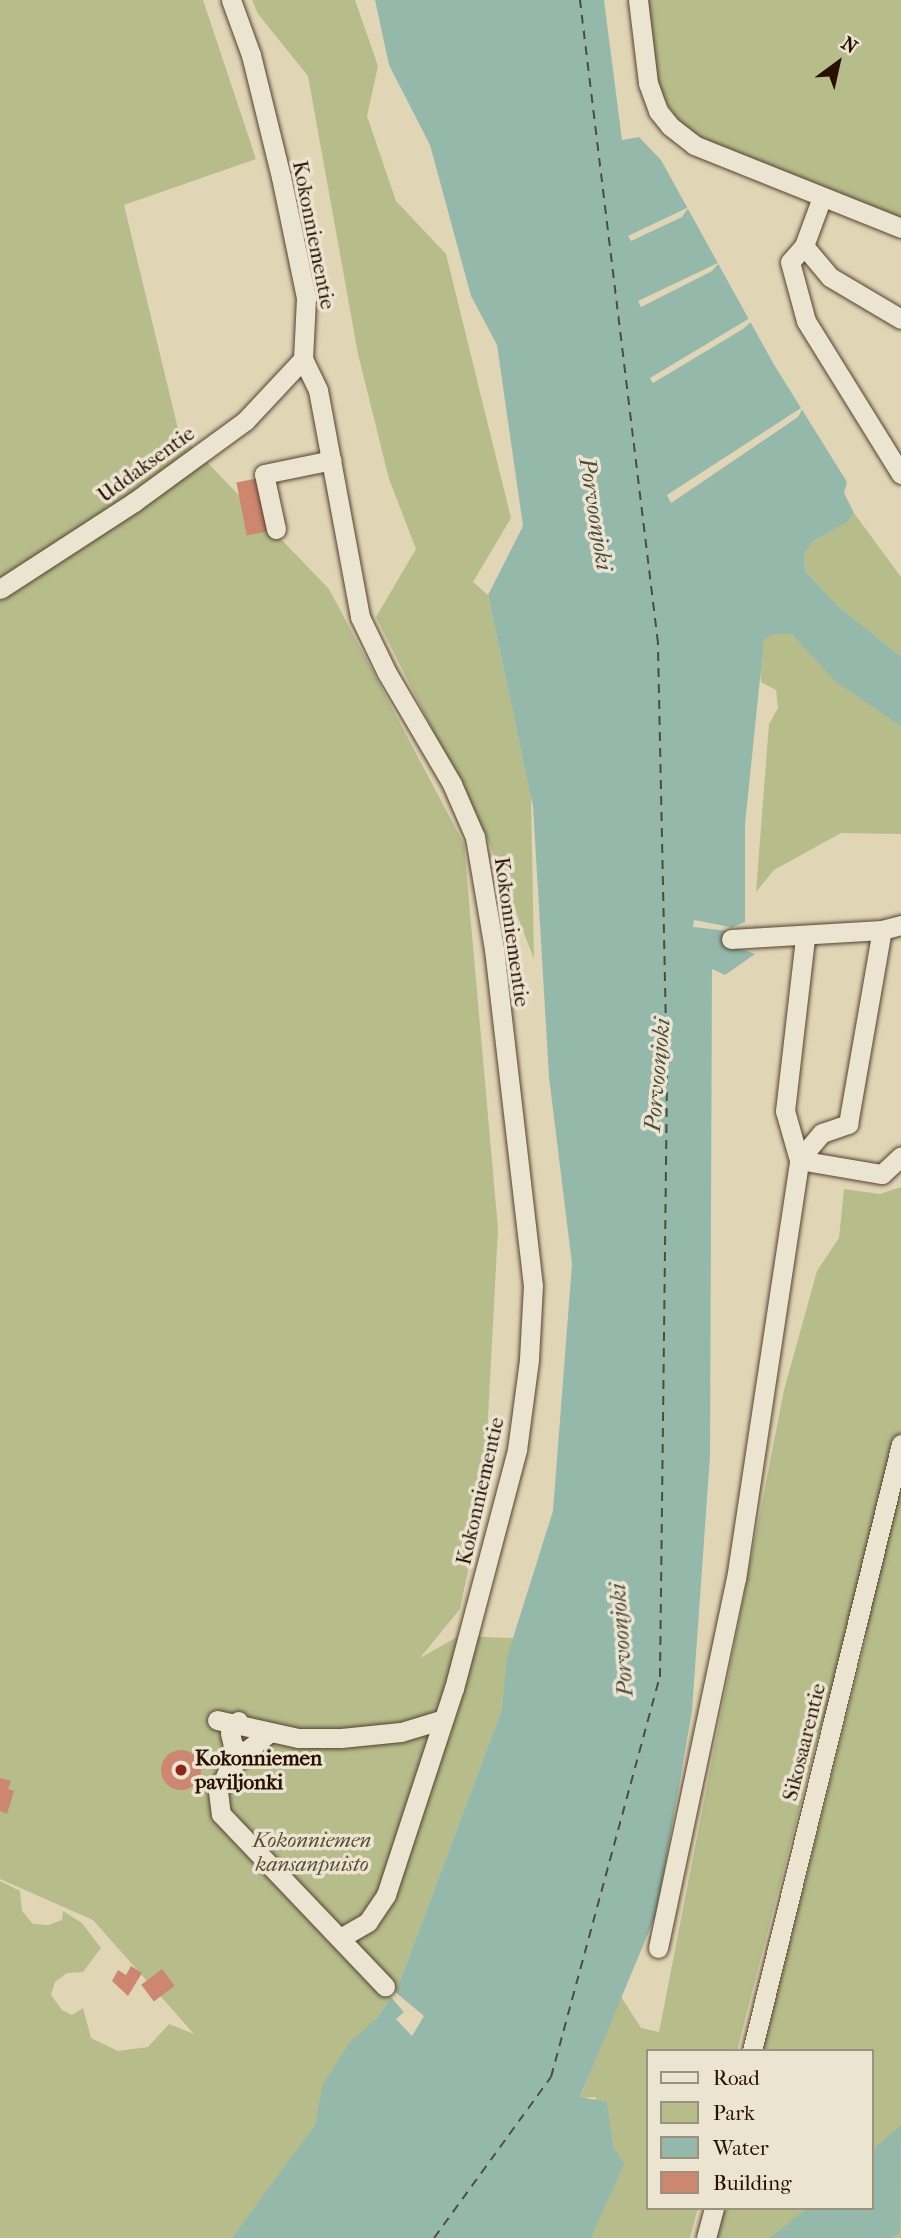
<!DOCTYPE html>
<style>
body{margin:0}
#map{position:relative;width:901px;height:2238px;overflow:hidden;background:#e0d6b6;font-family:"IM FELL French Canon",serif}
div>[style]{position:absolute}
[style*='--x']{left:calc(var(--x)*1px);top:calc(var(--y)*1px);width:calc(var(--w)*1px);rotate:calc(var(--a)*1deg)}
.green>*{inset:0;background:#b6bd8b}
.water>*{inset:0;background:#94b9ab}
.pier>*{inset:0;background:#e0d6b6}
.ferry>*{height:2px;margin-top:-1px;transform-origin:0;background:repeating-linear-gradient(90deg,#4e4c3c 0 9px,transparent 0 16px)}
.building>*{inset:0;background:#cd8771;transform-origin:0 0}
.round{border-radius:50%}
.roads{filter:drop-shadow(0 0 2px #56422e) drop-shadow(0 0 2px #56422e)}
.minor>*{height:19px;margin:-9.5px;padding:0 9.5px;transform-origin:9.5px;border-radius:9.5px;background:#ebe4d0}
.dots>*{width:19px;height:19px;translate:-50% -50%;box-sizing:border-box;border:4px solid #ebe4d0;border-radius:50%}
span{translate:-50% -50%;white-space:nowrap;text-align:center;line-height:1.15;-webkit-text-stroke:7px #ebe4d0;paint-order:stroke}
.street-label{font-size:21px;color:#281100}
.poi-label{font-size:21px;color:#281100;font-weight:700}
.left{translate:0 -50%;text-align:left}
.park-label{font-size:21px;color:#5a4d31;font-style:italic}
.water-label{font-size:23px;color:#4e4c3c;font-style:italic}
.legend{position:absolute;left:646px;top:2049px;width:228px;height:161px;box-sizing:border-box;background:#ebe4d0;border:2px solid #9d907d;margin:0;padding:9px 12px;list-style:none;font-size:21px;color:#281100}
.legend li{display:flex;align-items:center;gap:14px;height:35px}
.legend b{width:35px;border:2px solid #9d907d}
.north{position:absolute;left:803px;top:28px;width:70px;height:70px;-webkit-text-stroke:5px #ebe4d0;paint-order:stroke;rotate:33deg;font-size:19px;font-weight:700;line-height:28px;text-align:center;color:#281100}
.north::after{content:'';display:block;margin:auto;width:24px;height:32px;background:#281100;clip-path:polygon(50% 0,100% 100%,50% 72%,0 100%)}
</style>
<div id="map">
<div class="green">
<div style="clip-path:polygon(0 0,203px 0,256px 159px,124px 205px,179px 433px,329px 589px,464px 844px,498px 1229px,484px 1494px,460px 1609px,420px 1658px,459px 1636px,513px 1638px,502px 1709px,397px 1989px,375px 2020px,262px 2238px,0 2238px,0 1881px,20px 1891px,22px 1911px,33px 1924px,48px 1925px,62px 1920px,63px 1911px,82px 1923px,101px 1948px,83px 1972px,67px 1973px,55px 1982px,51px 1995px,62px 2010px,72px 2015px,83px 2008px,91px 2038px,118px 2051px,148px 2047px,169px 2024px,194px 2034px,93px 1920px,0 1879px)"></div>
<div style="clip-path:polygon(252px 0,355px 0,378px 66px,367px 116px,396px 201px,446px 254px,511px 518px,473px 582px,488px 595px,531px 795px,534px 959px,488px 840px,376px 617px,416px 549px,389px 479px,358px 354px,308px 76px,258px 14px)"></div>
<div style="clip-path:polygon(648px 0,901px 0,901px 221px,715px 146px,680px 124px,656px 86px)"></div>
<div style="clip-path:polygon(854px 513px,901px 577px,901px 657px,837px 605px,805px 571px,804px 555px,813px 541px,846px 522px)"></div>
<div style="clip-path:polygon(773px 634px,792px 634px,901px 726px,901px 834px,841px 833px,774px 870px,756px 892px,769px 724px,778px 708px,776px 690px,761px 682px,760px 670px,764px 640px)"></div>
<div style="clip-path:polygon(901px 1187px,901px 2238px,716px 2238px,724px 2208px,871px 2208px,871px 2051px,763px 2051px,868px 1630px,821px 1724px,737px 2051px,647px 2051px,647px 2208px,698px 2208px,690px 2238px,568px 2238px,596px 2097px,580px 2098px,620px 1995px,641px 2028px,659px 2032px,784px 1390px,817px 1271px,839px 1238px,844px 1189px,880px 1194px)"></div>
</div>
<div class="water">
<div style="clip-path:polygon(375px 0,604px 0,622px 140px,639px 137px,661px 160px,773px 363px,847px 482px,844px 493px,854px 513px,847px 522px,813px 541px,804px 555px,805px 571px,837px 605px,901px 657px,901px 726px,836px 682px,792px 634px,773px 634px,764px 640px,745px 824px,745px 922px,730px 928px,731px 945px,755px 954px,725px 975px,712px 969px,710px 1456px,692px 1711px,657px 1912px,580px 2097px,607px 2102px,613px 2146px,624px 2164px,591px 2238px,232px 2238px,315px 2125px,323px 2084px,350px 2042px,375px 2020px,397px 1989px,502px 1709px,507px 1657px,553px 1511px,572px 1264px,549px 1077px,533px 806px,488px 595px,523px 526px,497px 345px,471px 296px,430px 145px,389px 65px)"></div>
<div style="clip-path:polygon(901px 2125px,900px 2232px,892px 2238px,770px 2238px,807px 2208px,871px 2208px,871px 2151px)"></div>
</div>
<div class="pier">
<div style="clip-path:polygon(689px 207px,682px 217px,631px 241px,628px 236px)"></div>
<div style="clip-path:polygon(720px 262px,712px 271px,641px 307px,638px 301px)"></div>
<div style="clip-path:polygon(750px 318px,752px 321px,743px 329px,653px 383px,650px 378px)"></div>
<div style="clip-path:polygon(804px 406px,798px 417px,671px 503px,667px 495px)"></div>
<div style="clip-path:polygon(694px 920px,730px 927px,729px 931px,693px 927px)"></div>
<div style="clip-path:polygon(394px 1991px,424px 2016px,412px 2036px,396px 2019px,404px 2012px,390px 1996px)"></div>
</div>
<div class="ferry">
<div style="--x:434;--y:2238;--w:199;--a:-54"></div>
<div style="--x:551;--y:2077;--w:415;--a:-74.8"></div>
<div style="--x:660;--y:1677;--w:600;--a:-89.33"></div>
<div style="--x:667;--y:1077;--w:434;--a:-91.2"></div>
<div style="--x:658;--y:643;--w:648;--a:-96.92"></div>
</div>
<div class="building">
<div style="left:259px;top:478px;width:54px;height:23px;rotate:79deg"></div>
<div class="round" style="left:161px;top:1750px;width:40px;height:40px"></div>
<div style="clip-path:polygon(0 1778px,11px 1781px,8px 1789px,14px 1791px,7px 1814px,0 1811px)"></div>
<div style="clip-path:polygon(131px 1966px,142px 1973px,128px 1996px,112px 1981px,118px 1970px,126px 1975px)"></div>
<div style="left:162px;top:1969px;width:21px;height:26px;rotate:53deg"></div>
</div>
<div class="roads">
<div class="minor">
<div style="--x:231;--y:0;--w:59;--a:70"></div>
<div style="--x:251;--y:55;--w:126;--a:76.2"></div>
<div style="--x:281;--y:177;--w:124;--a:78.3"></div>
<div style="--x:306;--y:298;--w:61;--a:92.8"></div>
<div style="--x:303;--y:359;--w:34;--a:64"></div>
<div style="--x:318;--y:390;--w:231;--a:79.5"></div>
<div style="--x:360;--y:617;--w:62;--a:64.3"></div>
<div style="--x:387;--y:673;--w:129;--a:59.6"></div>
<div style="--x:452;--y:784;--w:58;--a:66.5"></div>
<div style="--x:475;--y:837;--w:114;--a:80.4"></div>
<div style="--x:494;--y:949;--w:338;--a:83.4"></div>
<div style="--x:533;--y:1285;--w:75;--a:93.1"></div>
<div style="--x:529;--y:1360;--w:91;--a:97.6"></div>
<div style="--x:517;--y:1450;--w:246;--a:104.8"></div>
<div style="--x:454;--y:1688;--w:218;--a:108.2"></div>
<div style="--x:386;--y:1895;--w:32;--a:124"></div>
<div style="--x:368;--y:1922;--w:32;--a:150"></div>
<div style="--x:638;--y:0;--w:84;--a:83.1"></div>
<div style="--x:648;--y:83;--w:30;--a:70"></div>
<div style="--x:658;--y:111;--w:19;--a:51"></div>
<div style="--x:670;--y:126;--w:31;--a:38"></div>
<div style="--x:694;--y:145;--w:223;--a:21.8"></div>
<div style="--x:822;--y:197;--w:52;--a:110.2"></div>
<div style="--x:804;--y:246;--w:21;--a:131"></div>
<div style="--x:790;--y:262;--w:61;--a:74.8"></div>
<div style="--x:806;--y:321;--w:180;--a:58.2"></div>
<div style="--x:804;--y:246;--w:40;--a:50"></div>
<div style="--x:830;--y:277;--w:82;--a:30.6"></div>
<div style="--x:276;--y:529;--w:56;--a:-102.3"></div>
<div style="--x:264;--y:474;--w:69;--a:-11.6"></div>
<div style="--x:0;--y:589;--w:160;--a:-33"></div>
<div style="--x:134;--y:502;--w:137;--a:-36.1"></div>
<div style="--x:245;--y:421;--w:85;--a:-46.9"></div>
<div style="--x:731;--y:939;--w:151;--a:-3.4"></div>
<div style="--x:882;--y:930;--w:20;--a:-15"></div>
<div style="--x:799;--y:1160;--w:35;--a:-50"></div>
<div style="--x:822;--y:1133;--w:28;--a:-19"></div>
<div style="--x:848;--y:1124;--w:197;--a:-80.1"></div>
<div style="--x:799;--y:1160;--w:84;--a:9.6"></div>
<div style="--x:882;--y:1174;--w:26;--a:-43"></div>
<div style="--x:217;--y:1720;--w:83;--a:12.5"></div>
<div style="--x:298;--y:1738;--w:43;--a:0"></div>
<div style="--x:341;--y:1738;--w:60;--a:-5.7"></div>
<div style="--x:401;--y:1732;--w:42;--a:-16.7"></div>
<div style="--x:238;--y:1721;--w:14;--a:124"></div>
<div style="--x:230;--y:1733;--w:13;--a:77"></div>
<div style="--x:233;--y:1746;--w:12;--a:35"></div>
<div style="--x:269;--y:1733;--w:33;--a:142"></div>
<div style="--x:243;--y:1753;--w:26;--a:129"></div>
<div style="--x:227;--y:1773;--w:20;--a:117"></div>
<div style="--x:218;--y:1791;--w:23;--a:83"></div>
<div style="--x:221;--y:1814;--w:238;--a:46.4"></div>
<div style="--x:658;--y:1948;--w:377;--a:-78.1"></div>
<div style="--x:736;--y:1579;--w:424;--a:-81.4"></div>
<div style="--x:799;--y:1160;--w:51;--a:-105.9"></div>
<div style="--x:785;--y:1111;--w:175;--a:-83.4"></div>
<div style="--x:752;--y:2051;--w:625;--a:-76.21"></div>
<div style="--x:706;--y:2238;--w:31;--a:-75"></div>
</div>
</div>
<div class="dots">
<div style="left:181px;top:1770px;background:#8f2418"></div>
</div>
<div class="street-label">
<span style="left:314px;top:235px;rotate:79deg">Kokonniementie</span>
<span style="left:146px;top:464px;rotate:-36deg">Uddaksentie</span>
<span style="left:512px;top:932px;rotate:82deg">Kokonniementie</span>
<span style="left:480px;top:1491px;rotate:-77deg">Kokonniementie</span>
<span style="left:804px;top:1742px;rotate:-76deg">Sikosaarentie</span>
</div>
<div class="poi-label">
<span class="left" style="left:195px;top:1770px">Kokonniemen<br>paviljonki</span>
</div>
<div class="park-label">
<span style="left:312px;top:1852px">Kokonniemen<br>kansanpuisto</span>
</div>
<div class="water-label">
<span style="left:595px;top:514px;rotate:81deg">Porvoonjoki</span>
<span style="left:658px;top:1075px;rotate:-85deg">Porvoonjoki</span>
<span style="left:622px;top:1640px;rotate:-94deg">Porvoonjoki</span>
</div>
<ul class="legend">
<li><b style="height:9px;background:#ebe4d0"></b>Road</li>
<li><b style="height:19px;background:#b6bd8b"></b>Park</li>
<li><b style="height:19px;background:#94b9ab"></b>Water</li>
<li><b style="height:19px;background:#cd8771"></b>Building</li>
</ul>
<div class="north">N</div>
</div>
